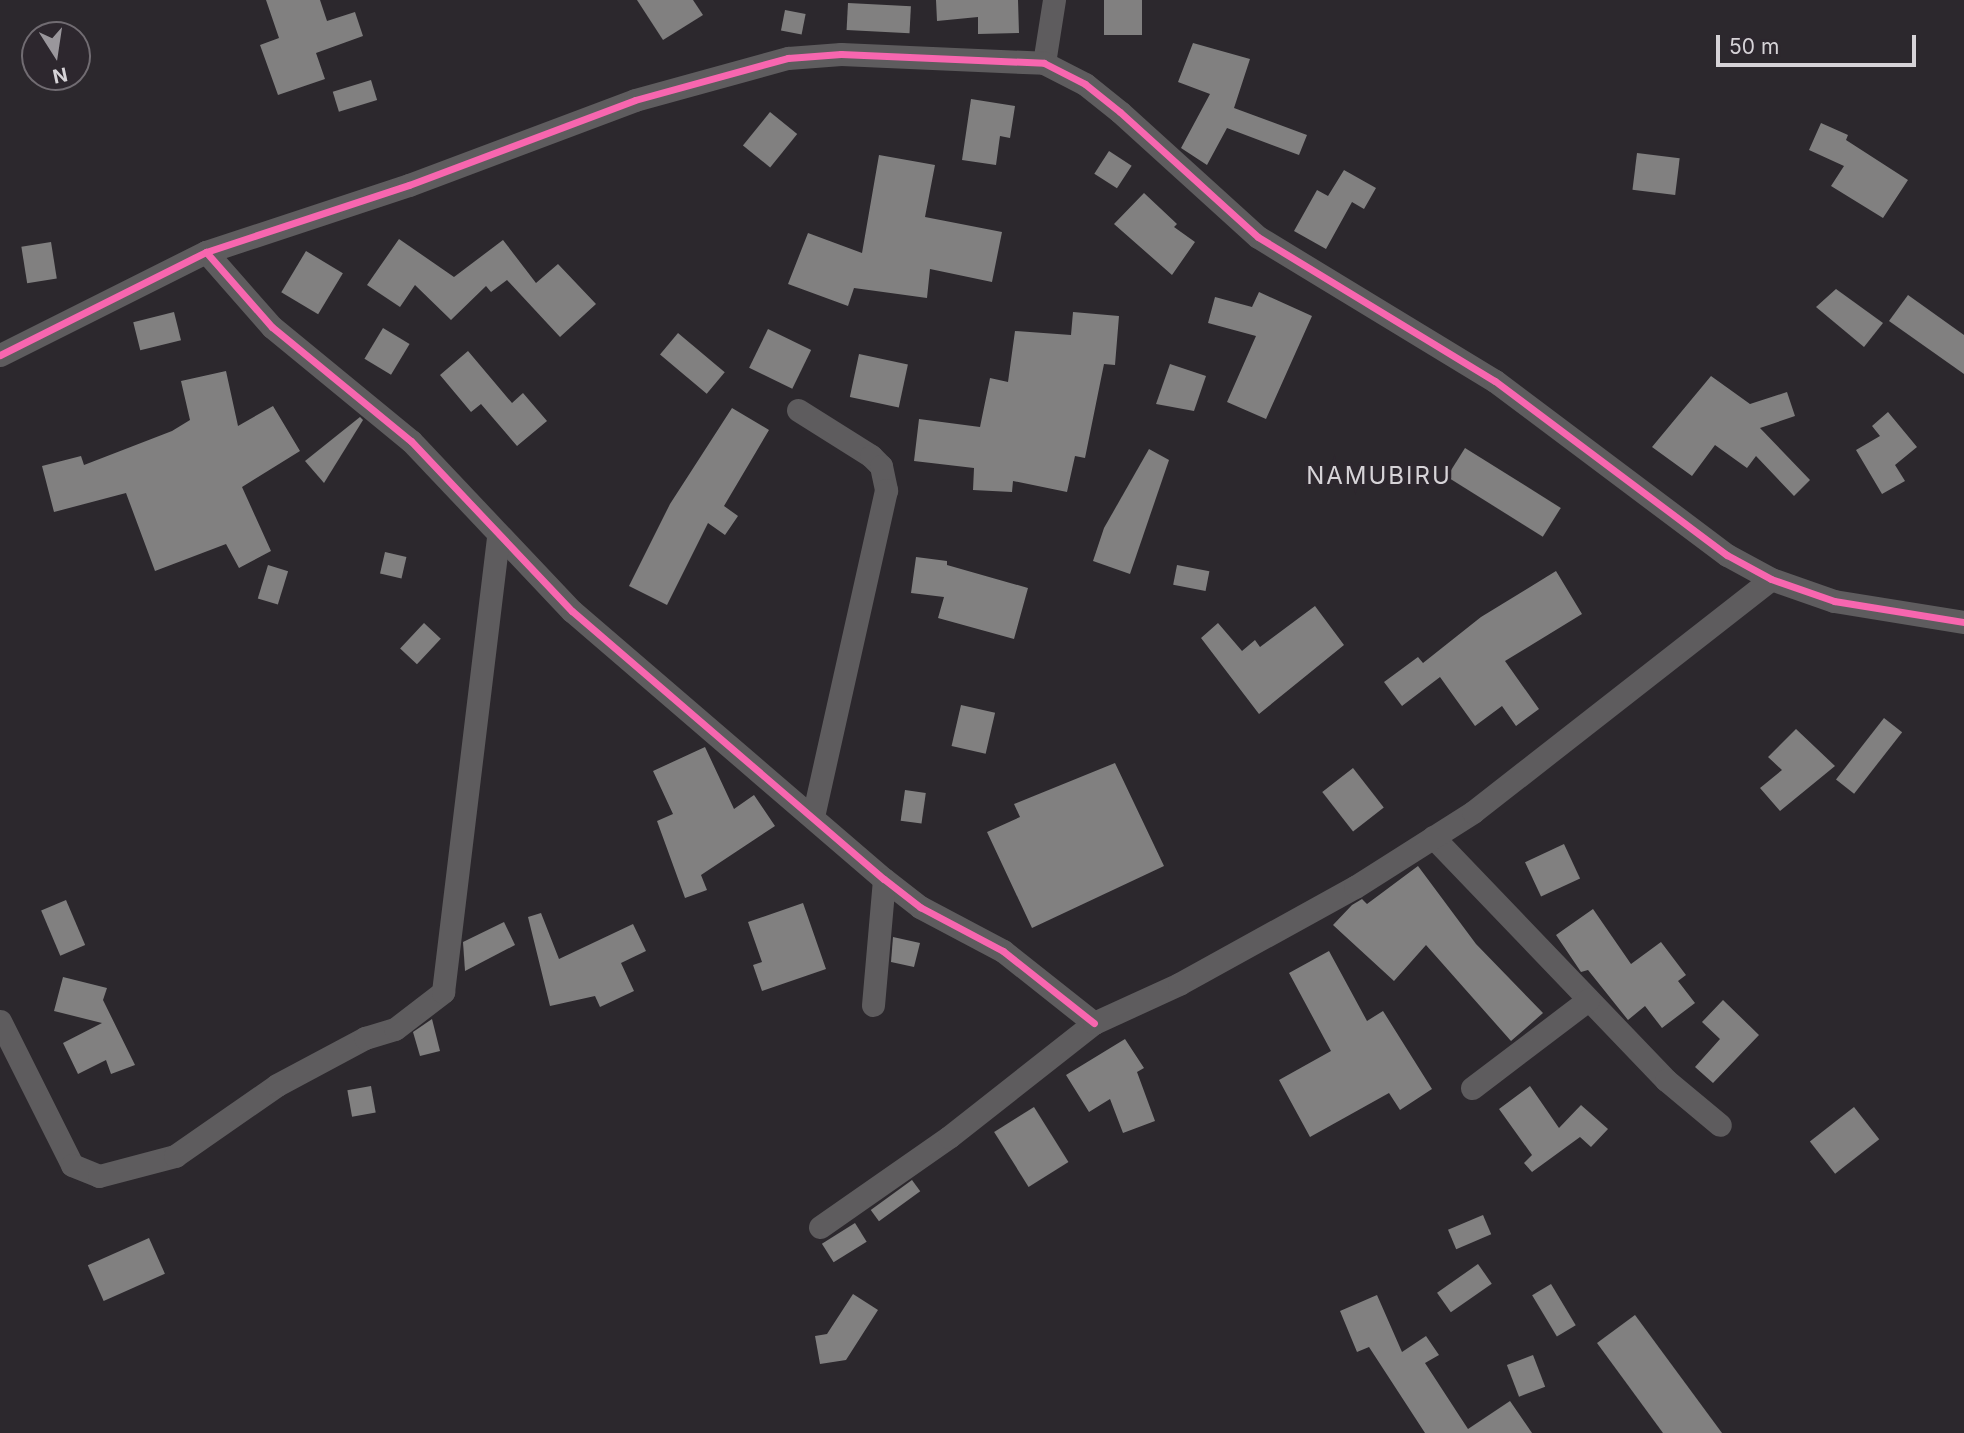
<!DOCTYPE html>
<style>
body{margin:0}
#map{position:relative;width:1964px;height:1433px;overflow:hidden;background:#2c282d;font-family:Inter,sans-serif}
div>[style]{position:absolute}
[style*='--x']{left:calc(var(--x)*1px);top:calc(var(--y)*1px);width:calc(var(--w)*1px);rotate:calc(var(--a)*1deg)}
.building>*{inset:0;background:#818080;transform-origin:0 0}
.minor>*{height:23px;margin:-11.5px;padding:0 11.5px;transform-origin:11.5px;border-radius:11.5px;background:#5e5c5e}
.cycleway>*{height:7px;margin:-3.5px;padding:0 3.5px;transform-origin:3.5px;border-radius:3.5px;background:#f766af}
span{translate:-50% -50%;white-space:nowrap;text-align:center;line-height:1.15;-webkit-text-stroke:7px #2d272e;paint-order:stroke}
.quarter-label{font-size:24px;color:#d6d3d7;letter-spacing:2px}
.north{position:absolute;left:21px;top:21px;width:70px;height:70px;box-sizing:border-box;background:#2d272e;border:2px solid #716c72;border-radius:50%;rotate:168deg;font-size:19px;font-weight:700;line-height:28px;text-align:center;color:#d6d3d7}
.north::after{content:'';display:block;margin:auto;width:24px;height:32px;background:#9a979c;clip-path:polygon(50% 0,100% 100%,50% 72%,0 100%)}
.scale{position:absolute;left:1716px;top:35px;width:200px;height:32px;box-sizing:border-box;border:4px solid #d6d3d7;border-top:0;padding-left:9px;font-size:21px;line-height:24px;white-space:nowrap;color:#d6d3d7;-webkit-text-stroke:5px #2d272e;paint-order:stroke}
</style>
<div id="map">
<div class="building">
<div style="clip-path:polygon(266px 0,320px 0,327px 21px,355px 12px,363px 36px,316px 53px,325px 79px,278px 95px,260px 45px,279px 38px)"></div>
<div style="clip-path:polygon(637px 0,693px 0,703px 15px,663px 40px)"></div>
<div style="clip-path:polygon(936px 0,1018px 0,1019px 33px,978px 34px,978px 17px,937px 21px)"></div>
<div style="left:1104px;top:0;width:38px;height:35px"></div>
<div style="left:848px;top:3px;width:63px;height:27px;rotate:3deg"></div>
<div style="left:785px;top:10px;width:21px;height:21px;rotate:11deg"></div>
<div style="clip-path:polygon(1193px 43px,1250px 59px,1234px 108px,1307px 135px,1299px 155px,1227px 128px,1207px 165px,1181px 148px,1210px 94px,1178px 82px)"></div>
<div style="left:371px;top:80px;width:21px;height:40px;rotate:73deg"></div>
<div style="clip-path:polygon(971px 99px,1015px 106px,1010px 138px,1000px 136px,996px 165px,962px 160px)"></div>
<div style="left:770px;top:112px;width:35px;height:43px;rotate:39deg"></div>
<div style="clip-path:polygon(1821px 123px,1848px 135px,1846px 140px,1908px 180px,1883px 218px,1831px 186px,1844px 166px,1809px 150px)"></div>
<div style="left:1109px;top:151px;width:27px;height:27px;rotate:33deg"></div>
<div style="left:1637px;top:153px;width:43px;height:37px;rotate:7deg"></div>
<div style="clip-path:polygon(879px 155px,935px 165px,925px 217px,1002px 232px,992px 282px,930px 269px,927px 298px,854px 288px,848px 306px,788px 284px,808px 233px,862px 253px)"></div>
<div style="clip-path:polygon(1344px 170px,1376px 188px,1364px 209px,1352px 202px,1326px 249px,1294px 231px,1317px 190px,1328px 196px)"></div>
<div style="clip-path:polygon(1144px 193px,1177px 224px,1174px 227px,1195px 242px,1172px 275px,1114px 224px)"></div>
<div style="clip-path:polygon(399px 239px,454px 277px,503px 240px,536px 283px,558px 264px,596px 304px,560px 337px,507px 280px,491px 292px,486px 286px,451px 320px,415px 285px,400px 307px,367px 285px)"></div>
<div style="left:51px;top:242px;width:37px;height:30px;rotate:81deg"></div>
<div style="left:306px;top:251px;width:43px;height:48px;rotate:31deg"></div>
<div style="clip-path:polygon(1836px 289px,1883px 323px,1864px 347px,1816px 307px)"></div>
<div style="clip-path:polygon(1259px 292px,1312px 316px,1266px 419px,1227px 402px,1256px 336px,1208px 323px,1215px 297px,1252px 307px)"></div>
<div style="clip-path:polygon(1908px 295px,1964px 335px,1964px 374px,1889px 321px)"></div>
<div style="left:174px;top:312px;width:29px;height:42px;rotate:76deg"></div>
<div style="clip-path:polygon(1073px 312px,1119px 316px,1115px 365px,1104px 364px,1085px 458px,1075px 456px,1067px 492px,1013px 481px,1012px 492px,973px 490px,974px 468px,914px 461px,919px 419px,980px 427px,990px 378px,1008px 382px,1015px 331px,1071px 335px)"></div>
<div style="left:383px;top:328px;width:31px;height:36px;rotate:31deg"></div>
<div style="left:768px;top:329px;width:48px;height:43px;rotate:26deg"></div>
<div style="left:678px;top:333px;width:61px;height:28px;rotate:40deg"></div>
<div style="clip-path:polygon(468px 351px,512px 403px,523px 393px,547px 421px,517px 446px,481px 404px,471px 412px,440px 375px)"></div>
<div style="left:859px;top:354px;width:50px;height:44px;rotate:12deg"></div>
<div style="clip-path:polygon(1170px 364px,1206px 376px,1194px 411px,1156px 404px)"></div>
<div style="clip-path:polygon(226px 371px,238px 426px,273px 406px,300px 451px,242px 487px,271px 551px,239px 568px,226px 544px,155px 571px,126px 493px,54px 512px,42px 466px,81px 456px,84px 465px,172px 431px,190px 420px,181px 381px)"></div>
<div style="clip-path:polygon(1711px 376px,1750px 404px,1787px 392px,1795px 416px,1760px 428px,1810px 480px,1794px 496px,1756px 456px,1747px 468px,1715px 445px,1692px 476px,1652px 447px)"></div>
<div style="clip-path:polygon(732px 408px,769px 430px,724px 506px,738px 516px,725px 535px,708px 523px,667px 605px,629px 586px,670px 504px)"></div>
<div style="clip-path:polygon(1888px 412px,1917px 447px,1895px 465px,1905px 481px,1882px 494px,1856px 450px,1880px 436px,1872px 426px)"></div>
<div style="clip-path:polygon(360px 417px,363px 420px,324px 483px,305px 461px)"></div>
<div style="left:1465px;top:448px;width:113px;height:34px;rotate:32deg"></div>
<div style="clip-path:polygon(1149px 449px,1169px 460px,1130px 574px,1093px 561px,1104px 528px)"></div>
<div style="left:385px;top:552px;width:22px;height:22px;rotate:13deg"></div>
<div style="clip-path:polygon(916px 557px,947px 561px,947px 565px,1028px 588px,1014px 639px,938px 618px,944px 597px,911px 593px)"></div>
<div style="left:268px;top:565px;width:21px;height:35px;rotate:17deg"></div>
<div style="left:1177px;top:565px;width:33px;height:20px;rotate:11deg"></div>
<div style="clip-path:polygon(1556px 571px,1582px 614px,1505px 661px,1539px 709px,1516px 726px,1502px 706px,1475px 726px,1440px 677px,1402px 706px,1384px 682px,1418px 657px,1423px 663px,1481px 617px)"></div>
<div style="clip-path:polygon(1315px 606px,1344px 645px,1259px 714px,1201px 638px,1218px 623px,1242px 651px,1255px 640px,1260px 647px)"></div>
<div style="left:424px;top:623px;width:23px;height:35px;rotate:43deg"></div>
<div style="left:961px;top:705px;width:35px;height:42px;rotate:13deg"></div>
<div style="left:1884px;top:718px;width:23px;height:78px;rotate:38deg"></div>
<div style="clip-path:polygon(1796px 729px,1835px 766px,1780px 811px,1760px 788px,1782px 770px,1768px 757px)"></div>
<div style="clip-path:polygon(705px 747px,734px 809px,754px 795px,775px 826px,701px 875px,707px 890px,685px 898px,657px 821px,673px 814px,653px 771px)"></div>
<div style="clip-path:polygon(1115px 763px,1164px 866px,1032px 928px,987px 832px,1020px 817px,1014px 804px)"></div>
<div style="left:1353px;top:768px;width:50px;height:39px;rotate:52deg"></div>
<div style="left:905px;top:790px;width:21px;height:31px;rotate:8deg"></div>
<div style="left:1564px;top:844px;width:38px;height:43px;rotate:65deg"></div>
<div style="clip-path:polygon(1418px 866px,1476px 944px,1543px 1013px,1511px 1041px,1426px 945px,1394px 981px,1333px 925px,1352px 905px,1362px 899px,1367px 904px)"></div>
<div style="left:66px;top:900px;width:49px;height:27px;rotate:67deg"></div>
<div style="clip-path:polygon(803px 903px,826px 969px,762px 991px,753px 965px,762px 962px,748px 922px)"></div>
<div style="clip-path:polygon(1593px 909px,1631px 964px,1661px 942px,1686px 975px,1678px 981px,1695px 1003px,1662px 1028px,1645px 1006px,1628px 1020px,1588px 970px,1581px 972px,1556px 935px)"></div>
<div style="clip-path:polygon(541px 913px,559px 959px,633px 924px,646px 951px,621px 963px,634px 991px,600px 1007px,595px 996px,550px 1006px,528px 917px)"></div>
<div style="clip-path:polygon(504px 922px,515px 945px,465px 971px,463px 942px)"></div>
<div style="clip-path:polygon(893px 937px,920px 943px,914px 967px,891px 962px)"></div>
<div style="clip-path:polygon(1329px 951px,1367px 1021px,1383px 1011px,1432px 1089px,1400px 1110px,1389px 1093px,1310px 1137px,1279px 1080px,1331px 1051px,1289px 973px)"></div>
<div style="clip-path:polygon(63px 977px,107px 988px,103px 1000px,135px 1065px,111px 1074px,106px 1060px,78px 1074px,63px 1043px,102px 1023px,54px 1011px)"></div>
<div style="clip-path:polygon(1723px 1000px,1759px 1035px,1713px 1083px,1695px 1067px,1720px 1039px,1702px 1022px)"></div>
<div style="clip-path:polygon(432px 1019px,440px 1051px,420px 1056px,413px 1032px)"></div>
<div style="clip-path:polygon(1125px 1039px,1144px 1068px,1137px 1072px,1155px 1121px,1123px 1133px,1110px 1099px,1089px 1112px,1066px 1075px)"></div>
<div style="left:371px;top:1086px;width:27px;height:24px;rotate:80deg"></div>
<div style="clip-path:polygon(1530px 1086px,1559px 1128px,1581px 1105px,1608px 1129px,1591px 1147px,1580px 1137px,1532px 1172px,1524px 1163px,1532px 1155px,1499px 1109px)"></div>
<div style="left:1034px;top:1107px;width:65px;height:47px;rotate:58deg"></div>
<div style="left:1854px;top:1107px;width:41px;height:56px;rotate:52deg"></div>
<div style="left:912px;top:1180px;width:14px;height:51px;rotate:54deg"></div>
<div style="left:1483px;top:1215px;width:21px;height:38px;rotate:67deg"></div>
<div style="left:855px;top:1223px;width:22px;height:39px;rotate:58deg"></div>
<div style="left:149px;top:1238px;width:39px;height:67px;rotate:66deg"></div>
<div style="left:1478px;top:1264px;width:24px;height:50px;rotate:55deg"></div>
<div style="left:1551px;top:1284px;width:48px;height:22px;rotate:59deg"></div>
<div style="clip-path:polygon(853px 1294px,878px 1310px,846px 1360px,820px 1364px,815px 1336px,827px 1334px)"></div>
<div style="clip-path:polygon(1377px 1295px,1402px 1352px,1426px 1336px,1439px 1355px,1425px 1363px,1468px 1429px,1510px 1401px,1532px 1433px,1425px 1433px,1369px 1347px,1357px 1352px,1340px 1311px)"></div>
<div style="clip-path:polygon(1635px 1315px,1722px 1433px,1663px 1433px,1597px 1343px)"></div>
<div style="left:1533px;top:1355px;width:34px;height:28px;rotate:69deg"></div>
</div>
<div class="minor">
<div style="--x:1044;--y:63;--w:64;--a:-81"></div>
<div style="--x:206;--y:252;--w:100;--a:48.7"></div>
<div style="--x:272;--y:327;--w:180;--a:39.4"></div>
<div style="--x:411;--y:441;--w:234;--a:46.6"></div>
<div style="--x:572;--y:611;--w:411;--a:40.7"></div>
<div style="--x:884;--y:879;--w:46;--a:37.9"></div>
<div style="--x:920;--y:907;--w:94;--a:27.9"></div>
<div style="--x:1003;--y:951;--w:116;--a:38.4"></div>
<div style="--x:0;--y:355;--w:230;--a:-26.6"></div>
<div style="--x:206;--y:252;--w:214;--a:-18.3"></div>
<div style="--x:409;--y:185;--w:241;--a:-20.6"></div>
<div style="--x:635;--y:100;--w:159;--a:-15.4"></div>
<div style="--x:788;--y:58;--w:53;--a:-4.3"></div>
<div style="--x:841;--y:54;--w:203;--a:2.5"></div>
<div style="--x:1044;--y:63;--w:46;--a:27.1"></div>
<div style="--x:1085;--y:84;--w:45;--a:38.7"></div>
<div style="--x:1120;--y:112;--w:186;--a:42.2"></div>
<div style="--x:1258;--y:237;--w:277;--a:31.3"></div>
<div style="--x:1495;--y:381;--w:290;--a:36.9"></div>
<div style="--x:1727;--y:555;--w:50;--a:28.6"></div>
<div style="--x:1771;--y:579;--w:67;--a:19.2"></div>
<div style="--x:1834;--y:601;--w:132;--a:9.2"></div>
<div style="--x:798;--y:410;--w:86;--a:32.2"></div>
<div style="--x:871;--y:456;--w:14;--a:45"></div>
<div style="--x:881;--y:466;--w:25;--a:78"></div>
<div style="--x:886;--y:490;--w:334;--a:102.6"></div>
<div style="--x:1433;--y:837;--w:337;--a:46.2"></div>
<div style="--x:1666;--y:1080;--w:70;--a:39.8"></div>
<div style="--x:873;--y:1005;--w:126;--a:-85"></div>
<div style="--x:0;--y:1021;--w:161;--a:63.4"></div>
<div style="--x:72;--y:1165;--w:29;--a:22"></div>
<div style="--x:99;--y:1176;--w:79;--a:-14.7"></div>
<div style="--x:175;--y:1156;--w:124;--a:-34.8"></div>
<div style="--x:277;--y:1085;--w:100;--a:-28.1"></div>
<div style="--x:365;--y:1038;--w:31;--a:-17"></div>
<div style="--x:395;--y:1029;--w:61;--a:-37.6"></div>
<div style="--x:443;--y:992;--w:459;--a:-83.1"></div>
<div style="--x:1472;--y:1088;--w:146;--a:-37.2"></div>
<div style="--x:820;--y:1227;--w:157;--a:-34.9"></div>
<div style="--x:949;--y:1137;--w:184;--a:-38.2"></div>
<div style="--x:1094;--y:1023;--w:94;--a:-24.6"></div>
<div style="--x:1179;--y:984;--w:201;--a:-28.9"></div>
<div style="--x:1355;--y:887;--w:140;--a:-32.4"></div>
<div style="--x:1473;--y:812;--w:378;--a:-38"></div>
</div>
<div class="cycleway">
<div style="--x:206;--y:252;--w:100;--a:48.7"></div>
<div style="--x:272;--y:327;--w:180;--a:39.4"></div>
<div style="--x:411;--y:441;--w:234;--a:46.6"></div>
<div style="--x:572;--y:611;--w:411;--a:40.7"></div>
<div style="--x:884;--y:879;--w:46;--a:37.9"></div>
<div style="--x:920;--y:907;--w:94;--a:27.9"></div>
<div style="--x:1003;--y:951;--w:116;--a:38.4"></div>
<div style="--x:0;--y:355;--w:230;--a:-26.6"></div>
<div style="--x:206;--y:252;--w:214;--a:-18.3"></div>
<div style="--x:409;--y:185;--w:241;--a:-20.6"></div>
<div style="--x:635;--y:100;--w:159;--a:-15.4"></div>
<div style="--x:788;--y:58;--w:53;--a:-4.3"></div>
<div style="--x:841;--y:54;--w:203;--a:2.5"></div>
<div style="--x:1044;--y:63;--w:46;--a:27.1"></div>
<div style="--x:1085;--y:84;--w:45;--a:38.7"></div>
<div style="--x:1120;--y:112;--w:186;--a:42.2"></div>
<div style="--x:1258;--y:237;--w:277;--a:31.3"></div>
<div style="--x:1495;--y:381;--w:290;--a:36.9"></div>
<div style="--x:1727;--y:555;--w:50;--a:28.6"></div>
<div style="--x:1771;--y:579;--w:67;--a:19.2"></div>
<div style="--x:1834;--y:601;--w:132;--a:9.2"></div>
</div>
<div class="quarter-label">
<span style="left:1379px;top:476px">NAMUBIRU</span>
</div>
<div class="north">N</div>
<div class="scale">50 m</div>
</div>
